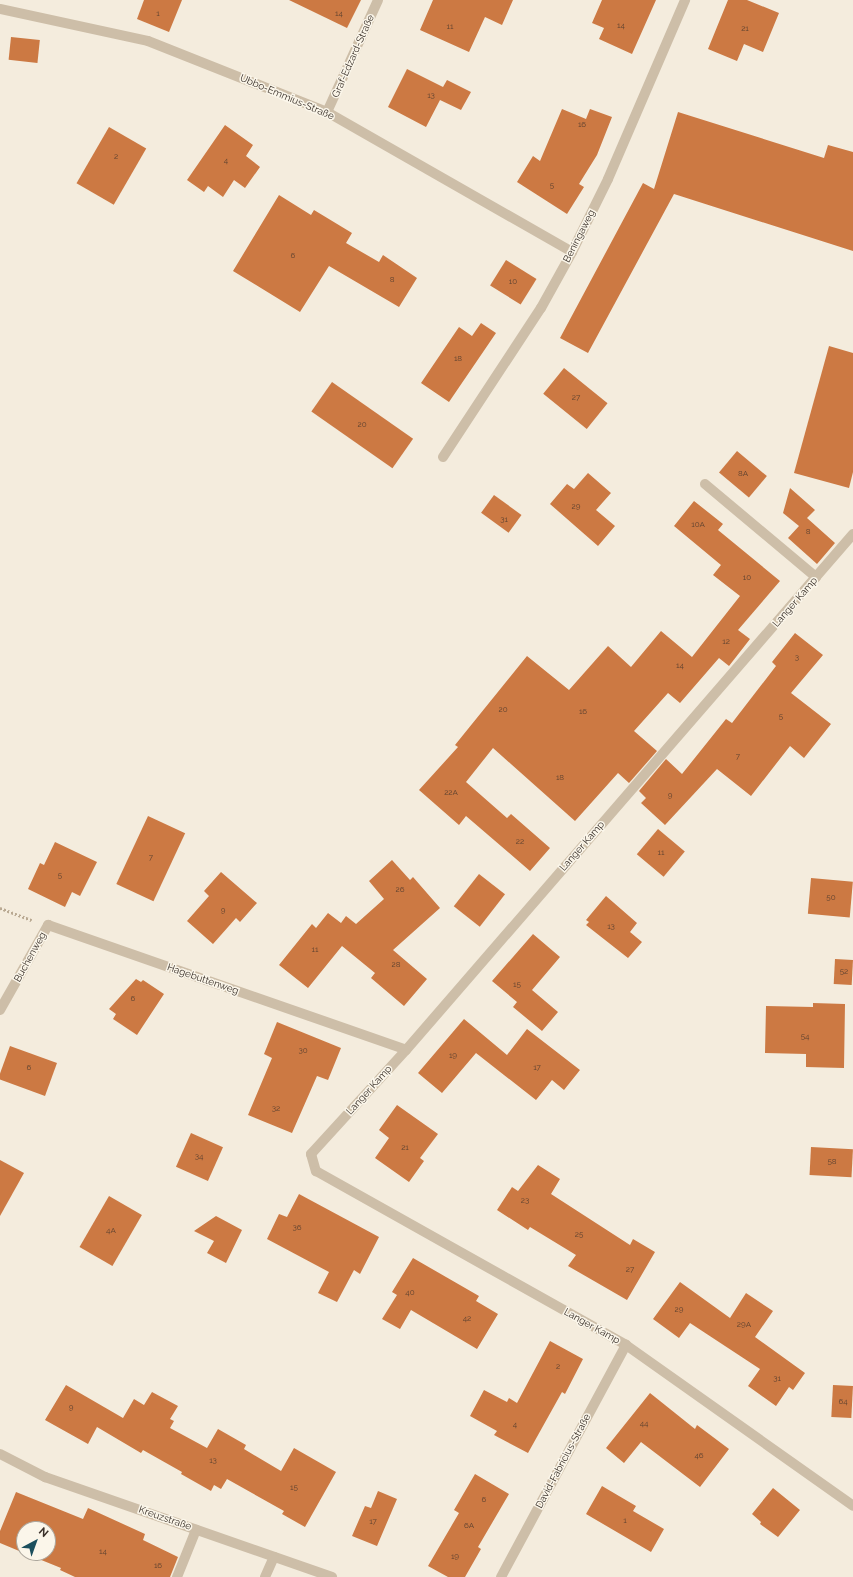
<!DOCTYPE html>
<meta charset="utf-8">
<style>
body{margin:0}
#map{position:relative;width:853px;height:1577px;overflow:hidden;background:#f4ecdd;font-family:Raleway,sans-serif}
div>[style]{position:absolute}
[style*='--x']{left:calc(var(--x)*1px);top:calc(var(--y)*1px);width:calc(var(--w)*1px);rotate:calc(var(--a)*1deg)}
.building>*{inset:0;background:#cc7943;transform-origin:0 0}
.path>*{height:2.5px;margin-top:-1.25px;transform-origin:0;background:repeating-linear-gradient(90deg,#b9a992 0 2px,transparent 0 4px)}
.minor>*{height:10px;margin:-5px;padding:0 5px;transform-origin:5px;border-radius:5px;background:#cdbea8}
span{translate:-50% -50%;white-space:nowrap;text-align:center;line-height:1.15;-webkit-text-stroke:3px #fbf6ea;paint-order:stroke}
.number-label{font-size:8px;color:#5e4230}
.number-label span{-webkit-text-stroke-width:0}
.street-label{font-size:10px;color:#393029}
.north{position:absolute;left:16px;top:1521px;width:40px;height:40px;box-sizing:border-box;background:#fbf6ea;border:1px solid #ada79d;border-radius:50%;rotate:41deg;font-size:11px;font-weight:700;line-height:16px;text-align:center;color:#393029}
.north::after{content:'';display:block;margin:auto;width:14px;height:18px;background:#1c4f5d;clip-path:polygon(50% 0,100% 100%,50% 72%,0 100%)}
</style>
<div id="map">
<div class="building">
<div style="clip-path:polygon(144px 0,182px 0,169px 32px,137px 19px)"></div>
<div style="clip-path:polygon(289px 0,361px 0,347px 28px)"></div>
<div style="clip-path:polygon(433px 0,513px 0,502px 25px,485px 17px,469px 52px,420px 30px)"></div>
<div style="clip-path:polygon(602px 0,656px 0,632px 54px,599px 39px,604px 28px,592px 23px)"></div>
<div style="clip-path:polygon(728px 0,747px 0,779px 13px,763px 52px,744px 44px,737px 61px,708px 49px)"></div>
<div style="left:11px;top:37px;width:29px;height:23px;rotate:6deg"></div>
<div style="clip-path:polygon(407px 69px,443px 87px,447px 80px,471px 92px,461px 110px,440px 100px,426px 127px,388px 107px)"></div>
<div style="clip-path:polygon(562px 109px,586px 119px,590px 109px,612px 117px,597px 155px,579px 184px,584px 187px,567px 214px,517px 182px,533px 156px,540px 161px)"></div>
<div style="clip-path:polygon(678px 112px,824px 158px,828px 145px,853px 152px,853px 251px,674px 194px,588px 353px,560px 338px,643px 183px,654px 189px)"></div>
<div style="clip-path:polygon(225px 125px,253px 145px,246px 156px,260px 167px,245px 188px,234px 180px,223px 197px,208px 186px,204px 192px,187px 180px)"></div>
<div style="left:109px;top:127px;width:43px;height:65px;rotate:30deg"></div>
<div style="clip-path:polygon(279px 195px,311px 215px,314px 210px,352px 233px,346px 243px,379px 262px,383px 255px,417px 278px,399px 307px,329px 266px,300px 312px,233px 271px)"></div>
<div style="left:506px;top:260px;width:36px;height:30px;rotate:32deg"></div>
<div style="clip-path:polygon(481px 323px,496px 333px,449px 402px,421px 383px,459px 327px,472px 336px)"></div>
<div style="clip-path:polygon(829px 346px,853px 353px,853px 472px,849px 488px,794px 473px)"></div>
<div style="left:564px;top:368px;width:56px;height:33px;rotate:39deg"></div>
<div style="left:332px;top:382px;width:99px;height:36px;rotate:35deg"></div>
<div style="left:737px;top:451px;width:39px;height:28px;rotate:40deg"></div>
<div style="clip-path:polygon(588px 473px,611px 493px,596px 510px,615px 526px,598px 546px,550px 504px,567px 484px,574px 489px)"></div>
<div style="clip-path:polygon(790px 488px,815px 510px,807px 518px,835px 543px,817px 564px,788px 538px,799px 526px,783px 513px)"></div>
<div style="left:494px;top:495px;width:34px;height:22px;rotate:36deg"></div>
<div style="clip-path:polygon(694px 501px,723px 524px,718px 530px,780px 581px,738px 630px,750px 639px,729px 666px,719px 658px,680px 703px,668px 693px,634px 731px,657px 751px,629px 783px,618px 773px,575px 821px,493px 748px,466px 782px,507px 818px,511px 814px,550px 848px,530px 871px,466px 816px,459px 825px,419px 790px,458px 747px,455px 745px,527px 656px,569px 690px,608px 646px,631px 667px,661px 631px,692px 657px,740px 596px,713px 575px,721px 565px,674px 526px)"></div>
<div style="clip-path:polygon(795px 633px,823px 655px,791px 693px,831px 724px,804px 758px,790px 746px,751px 796px,717px 769px,665px 825px,641px 803px,646px 798px,639px 791px,666px 759px,682px 774px,726px 719px,732px 723px,776px 666px,772px 662px)"></div>
<div style="left:148px;top:816px;width:41px;height:75px;rotate:25deg"></div>
<div style="left:658px;top:829px;width:35px;height:33px;rotate:40deg"></div>
<div style="clip-path:polygon(55px 842px,97px 862px,80px 896px,72px 892px,65px 907px,28px 889px,40px 863px,44px 865px)"></div>
<div style="clip-path:polygon(392px 860px,410px 880px,413px 877px,440px 908px,393px 950px,427px 979px,404px 1006px,371px 978px,375px 973px,342px 946px,308px 988px,279px 965px,312px 924px,316px 928px,328px 913px,341px 923px,346px 916px,356px 924px,384px 899px,369px 881px)"></div>
<div style="clip-path:polygon(221px 872px,257px 903px,240px 922px,236px 918px,213px 944px,187px 921px,209px 896px,204px 891px)"></div>
<div style="left:479px;top:874px;width:33px;height:41px;rotate:38deg"></div>
<div style="left:811px;top:878px;width:42px;height:36px;rotate:5deg"></div>
<div style="clip-path:polygon(606px 896px,637px 923px,630px 932px,642px 942px,628px 958px,586px 925px,589px 922px,586px 920px)"></div>
<div style="clip-path:polygon(533px 934px,560px 957px,532px 990px,558px 1012px,542px 1031px,513px 1007px,517px 1002px,492px 981px)"></div>
<div style="left:835px;top:959px;width:18px;height:25px;rotate:3deg"></div>
<div style="clip-path:polygon(136px 979px,141px 982px,143px 980px,164px 994px,137px 1035px,113px 1019px,116px 1014px,109px 1009px)"></div>
<div style="clip-path:polygon(813px 1003px,845px 1004px,844px 1068px,806px 1067px,806px 1054px,765px 1053px,766px 1006px,813px 1007px)"></div>
<div style="clip-path:polygon(464px 1019px,507px 1055px,527px 1029px,580px 1070px,564px 1090px,552px 1080px,536px 1100px,476px 1053px,442px 1093px,418px 1073px)"></div>
<div style="clip-path:polygon(277px 1022px,341px 1048px,328px 1080px,317px 1076px,292px 1133px,248px 1115px,272px 1058px,264px 1054px)"></div>
<div style="left:10px;top:1046px;width:50px;height:35px;rotate:20deg"></div>
<div style="clip-path:polygon(397px 1105px,438px 1134px,420px 1158px,424px 1161px,409px 1182px,375px 1158px,389px 1138px,379px 1130px)"></div>
<div style="left:191px;top:1133px;width:35px;height:37px;rotate:24deg"></div>
<div style="left:811px;top:1147px;width:42px;height:28px;rotate:3deg"></div>
<div style="clip-path:polygon(0 1160px,24px 1173px,0 1216px)"></div>
<div style="clip-path:polygon(538px 1165px,560px 1179px,551px 1194px,630px 1245px,633px 1239px,655px 1252px,627px 1300px,568px 1266px,576px 1255px,530px 1227px,528px 1230px,497px 1210px,512px 1187px,518px 1191px)"></div>
<div style="clip-path:polygon(299px 1194px,379px 1237px,360px 1274px,354px 1270px,337px 1302px,318px 1293px,329px 1272px,267px 1239px,279px 1214px,287px 1217px)"></div>
<div style="left:109px;top:1196px;width:38px;height:59px;rotate:30deg"></div>
<div style="clip-path:polygon(216px 1216px,242px 1230px,226px 1263px,207px 1253px,214px 1241px,194px 1231px)"></div>
<div style="clip-path:polygon(413px 1258px,479px 1296px,476px 1301px,498px 1314px,477px 1349px,411px 1310px,400px 1329px,382px 1319px,397px 1295px,392px 1292px)"></div>
<div style="clip-path:polygon(680px 1282px,730px 1318px,746px 1293px,773px 1311px,755px 1337px,805px 1373px,793px 1390px,789px 1387px,776px 1406px,748px 1386px,760px 1369px,690px 1323px,679px 1338px,653px 1319px)"></div>
<div style="clip-path:polygon(550px 1341px,583px 1359px,565px 1394px,562px 1392px,528px 1453px,494px 1435px,497px 1431px,470px 1416px,484px 1390px,507px 1402px,509px 1398px,517px 1403px)"></div>
<div style="clip-path:polygon(66px 1385px,123px 1418px,134px 1399px,144px 1405px,152px 1392px,178px 1406px,170px 1419px,174px 1421px,170px 1428px,207px 1448px,218px 1429px,246px 1445px,244px 1449px,281px 1471px,294px 1448px,336px 1472px,305px 1527px,282px 1514px,284px 1511px,227px 1479px,221px 1489px,214px 1485px,211px 1491px,181px 1474px,182px 1472px,143px 1450px,141px 1453px,97px 1427px,88px 1444px,45px 1420px)"></div>
<div style="left:833px;top:1385px;width:20px;height:32px;rotate:3deg"></div>
<div style="clip-path:polygon(650px 1393px,695px 1429px,697px 1425px,729px 1449px,700px 1487px,641px 1442px,624px 1463px,606px 1448px)"></div>
<div style="clip-path:polygon(475px 1474px,509px 1494px,478px 1547px,481px 1549px,465px 1577px,448px 1577px,428px 1566px,459px 1513px,454px 1510px)"></div>
<div style="clip-path:polygon(602px 1486px,636px 1506px,633px 1511px,664px 1529px,651px 1552px,586px 1514px)"></div>
<div style="clip-path:polygon(773px 1488px,800px 1510px,778px 1537px,760px 1524px,761px 1522px,752px 1514px)"></div>
<div style="clip-path:polygon(378px 1491px,397px 1499px,377px 1546px,352px 1536px,365px 1506px,371px 1508px)"></div>
<div style="clip-path:polygon(16px 1492px,83px 1519px,88px 1508px,145px 1534px,143px 1540px,178px 1557px,170px 1577px,75px 1577px,60px 1570px,61px 1568px,24px 1553px,48px 1553px,48px 1529px,24px 1529px,24px 1553px,0 1543px,0 1531px)"></div>
</div>
<div class="path">
<div style="--x:0;--y:908;--w:34;--a:21"></div>
</div>
<div class="minor">
<div style="--x:0;--y:9;--w:151;--a:12.2"></div>
<div style="--x:148;--y:41;--w:193;--a:21.6"></div>
<div style="--x:327;--y:112;--w:282;--a:29.7"></div>
<div style="--x:327;--y:112;--w:123;--a:-65.5"></div>
<div style="--x:443;--y:457;--w:178;--a:-56.7"></div>
<div style="--x:541;--y:308;--w:64;--a:-61"></div>
<div style="--x:572;--y:252;--w:81;--a:-63.7"></div>
<div style="--x:608;--y:179;--w:195;--a:-66.7"></div>
<div style="--x:705;--y:484;--w:145;--a:40"></div>
<div style="--x:853;--y:534;--w:683;--a:130.9"></div>
<div style="--x:406;--y:1050;--w:141;--a:132.4"></div>
<div style="--x:311;--y:1154;--w:18;--a:74"></div>
<div style="--x:316;--y:1171;--w:355;--a:29.3"></div>
<div style="--x:626;--y:1345;--w:278;--a:35.3"></div>
<div style="--x:0;--y:1010;--w:98;--a:-60.5"></div>
<div style="--x:48;--y:925;--w:379;--a:19.2"></div>
<div style="--x:0;--y:1454;--w:51;--a:27.1"></div>
<div style="--x:45;--y:1477;--w:304;--a:19.2"></div>
<div style="--x:177;--y:1577;--w:51;--a:-68"></div>
<div style="--x:265;--y:1577;--w:22;--a:-66"></div>
<div style="--x:501;--y:1577;--w:264;--a:-61.7"></div>
</div>
<div class="number-label">
<span style="left:158px;top:14px">1</span>
<span style="left:339px;top:14px">14</span>
<span style="left:621px;top:26px">14</span>
<span style="left:450px;top:27px">11</span>
<span style="left:745px;top:29px">21</span>
<span style="left:431px;top:96px">13</span>
<span style="left:582px;top:125px">16</span>
<span style="left:116px;top:157px">2</span>
<span style="left:226px;top:161px">4</span>
<span style="left:552px;top:186px">5</span>
<span style="left:293px;top:256px">6</span>
<span style="left:392px;top:280px">8</span>
<span style="left:513px;top:282px">10</span>
<span style="left:458px;top:359px">18</span>
<span style="left:576px;top:398px">27</span>
<span style="left:362px;top:425px">20</span>
<span style="left:743px;top:474px">8A</span>
<span style="left:576px;top:507px">29</span>
<span style="left:504px;top:520px">31</span>
<span style="left:698px;top:525px">10A</span>
<span style="left:808px;top:532px">8</span>
<span style="left:747px;top:578px">10</span>
<span style="left:726px;top:642px">12</span>
<span style="left:797px;top:658px">3</span>
<span style="left:680px;top:666px">14</span>
<span style="left:503px;top:710px">20</span>
<span style="left:583px;top:712px">16</span>
<span style="left:781px;top:717px">5</span>
<span style="left:738px;top:757px">7</span>
<span style="left:560px;top:778px">18</span>
<span style="left:451px;top:793px">22A</span>
<span style="left:670px;top:796px">9</span>
<span style="left:520px;top:842px">22</span>
<span style="left:661px;top:853px">11</span>
<span style="left:151px;top:858px">7</span>
<span style="left:60px;top:876px">5</span>
<span style="left:400px;top:890px">26</span>
<span style="left:831px;top:898px">50</span>
<span style="left:223px;top:911px">9</span>
<span style="left:611px;top:927px">13</span>
<span style="left:315px;top:950px">11</span>
<span style="left:396px;top:965px">28</span>
<span style="left:844px;top:972px">52</span>
<span style="left:517px;top:985px">15</span>
<span style="left:133px;top:999px">6</span>
<span style="left:805px;top:1037px">54</span>
<span style="left:303px;top:1051px">30</span>
<span style="left:453px;top:1056px">19</span>
<span style="left:29px;top:1068px">6</span>
<span style="left:537px;top:1068px">17</span>
<span style="left:276px;top:1109px">32</span>
<span style="left:405px;top:1148px">21</span>
<span style="left:199px;top:1157px">34</span>
<span style="left:832px;top:1162px">58</span>
<span style="left:525px;top:1201px">23</span>
<span style="left:297px;top:1228px">36</span>
<span style="left:111px;top:1231px">4A</span>
<span style="left:579px;top:1235px">25</span>
<span style="left:630px;top:1270px">27</span>
<span style="left:410px;top:1293px">40</span>
<span style="left:679px;top:1310px">29</span>
<span style="left:467px;top:1319px">42</span>
<span style="left:744px;top:1325px">29A</span>
<span style="left:558px;top:1367px">2</span>
<span style="left:777px;top:1379px">31</span>
<span style="left:843px;top:1402px">64</span>
<span style="left:71px;top:1408px">9</span>
<span style="left:644px;top:1424px">44</span>
<span style="left:515px;top:1425px">4</span>
<span style="left:699px;top:1456px">46</span>
<span style="left:213px;top:1461px">13</span>
<span style="left:294px;top:1488px">15</span>
<span style="left:484px;top:1500px">6</span>
<span style="left:625px;top:1521px">1</span>
<span style="left:373px;top:1522px">17</span>
<span style="left:469px;top:1526px">6A</span>
<span style="left:103px;top:1552px">14</span>
<span style="left:455px;top:1557px">19</span>
<span style="left:158px;top:1566px">16</span>
</div>
<div class="street-label">
<span style="left:353px;top:56px;rotate:-66deg">Graf-Edzard-Straße</span>
<span style="left:287px;top:97px;rotate:23deg">Ubbo-Emmius-Straße</span>
<span style="left:579px;top:236px;rotate:-63deg">Beningaweg</span>
<span style="left:795px;top:602px;rotate:-49deg">Langer Kamp</span>
<span style="left:582px;top:846px;rotate:-49deg">Langer Kamp</span>
<span style="left:30px;top:957px;rotate:-61deg">Buchenweg</span>
<span style="left:203px;top:979px;rotate:19deg">Hagebuttenweg</span>
<span style="left:369px;top:1090px;rotate:-48deg">Langer Kamp</span>
<span style="left:592px;top:1326px;rotate:29deg">Langer Kamp</span>
<span style="left:563px;top:1461px;rotate:-62deg">David-Fabricius-Straße</span>
<span style="left:165px;top:1518px;rotate:19deg">Kreuzstraße</span>
</div>
<div class="north">N</div>
</div>
